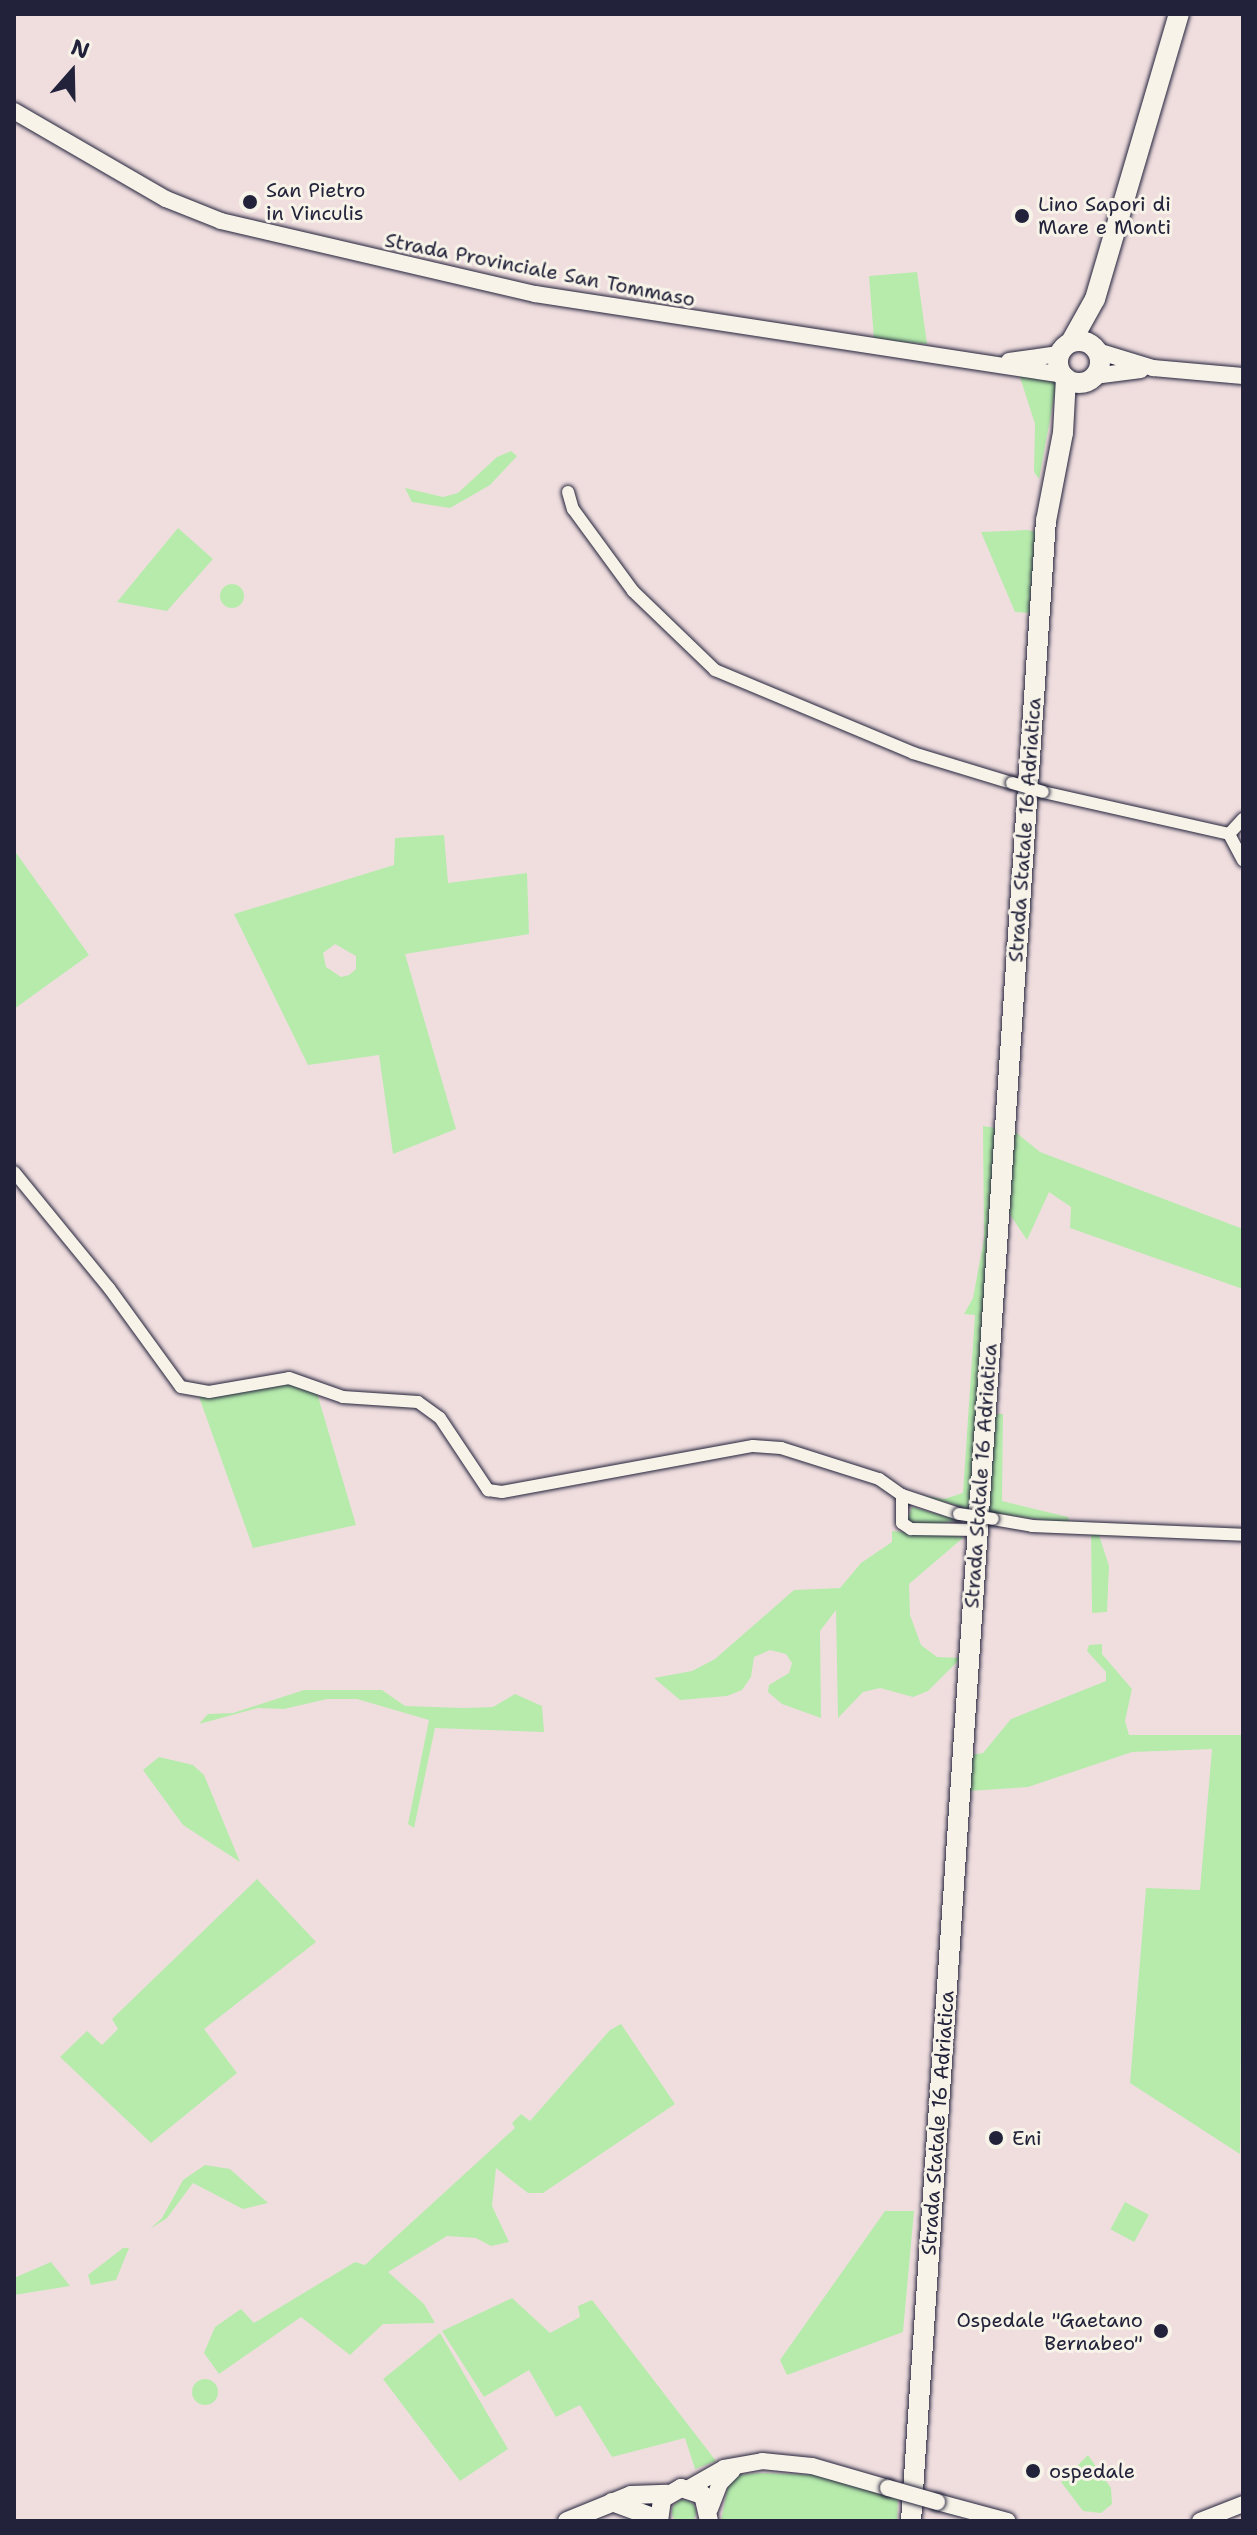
<!DOCTYPE html>
<style>
body{margin:0}
#map{position:relative;width:1257px;height:2535px;overflow:hidden;background:#f0dedf;font-family:"Shantell Sans",sans-serif}
div>[style]{position:absolute}
[style*='--x']{left:calc(var(--x)*1px);top:calc(var(--y)*1px);width:calc(var(--w)*1px);rotate:calc(var(--a)*1deg)}
.green>*{inset:0;background:#b6ebac;transform-origin:0 0}
.round{border-radius:50%}
.roads{filter:drop-shadow(0 0 2px #22223b) drop-shadow(0 0 2px #22223b)}
.minor>*{height:12px;margin:-6px;padding:0 6px;transform-origin:6px;border-radius:6px;background:#f7f3e8}
.tertiary>*{height:16px;margin:-8px;padding:0 8px;transform-origin:8px;border-radius:8px;background:#f7f3e8}
.secondary>*{height:18px;margin:-9px;padding:0 9px;transform-origin:9px;border-radius:9px;background:#f7f3e8}
.primary>*{height:20px;margin:-10px;padding:0 10px;transform-origin:10px;border-radius:10px;background:#f7f3e8}
.primary>.ring{margin:-10px;padding:0;box-sizing:content-box;background:none;border:20px solid #f7f3e8;border-radius:50%}
.bridges{filter:drop-shadow(0 0 2px #22223b) drop-shadow(0 0 2px #22223b)}
.minor-bridge>*{height:12px;margin:-6px;padding:0 6px;transform-origin:6px;border-radius:6px;background:#f7f3e8}
.tertiary-bridge>*{height:16px;margin:-8px;padding:0 8px;transform-origin:8px;border-radius:8px;background:#f7f3e8}
.dots>*{width:22px;height:22px;translate:-50% -50%;box-sizing:border-box;border:4px solid #f7f3e8;border-radius:50%}
span{translate:-50% -50%;white-space:nowrap;text-align:center;line-height:1.15;-webkit-text-stroke:6px #f7f3e8;paint-order:stroke}
.poi-label{font-size:20px;color:#22223b}
.left{translate:0 -50%;text-align:left}
.right{translate:-100% -50%;text-align:right}
.street-label{font-size:20px;color:#22223b}
.frame{position:absolute;inset:0;border:16px solid #22223b;pointer-events:none}
.north{position:absolute;left:32px;top:32px;width:80px;height:80px;-webkit-text-stroke:6px #f7f3e8;paint-order:stroke;rotate:20deg;font-size:22px;font-weight:700;line-height:32px;text-align:center;color:#22223b}
.north::after{content:'';display:block;margin:auto;width:28px;height:36px;background:#22223b;clip-path:polygon(50% 0,100% 100%,50% 72%,0 100%)}
</style>
<div id="map">
<div class="green">
<div style="clip-path:polygon(917px 272px,927px 344px,874px 339px,869px 276px)"></div>
<div style="clip-path:polygon(1019px 374px,1054px 379px,1056px 387px,1039px 479px,1034px 472px,1035px 424px)"></div>
<div style="clip-path:polygon(511px 451px,517px 456px,490px 485px,450px 508px,412px 502px,405px 488px,443px 497px,458px 493px,497px 457px)"></div>
<div style="clip-path:polygon(178px 528px,213px 559px,167px 611px,117px 602px)"></div>
<div style="clip-path:polygon(1027px 530px,1036px 532px,1029px 613px,1015px 612px,981px 532px)"></div>
<div class="round" style="left:220px;top:584px;width:24px;height:24px"></div>
<div style="clip-path:polygon(evenodd,444px 835px,448px 883px,527px 873px,529px 934px,405px 954px,456px 1129px,393px 1154px,379px 1055px,308px 1065px,234px 914px,394px 865px,395px 838px,444px 835px,335px 944px,356px 956px,356px 969px,349px 975px,341px 977px,326px 967px,323px 953px,335px 944px)"></div>
<div style="clip-path:polygon(14px 850px,89px 955px,14px 1009px)"></div>
<div style="clip-path:polygon(983px 1126px,996px 1128px,972px 1510px,921px 1495px,944px 1499px,963px 1493px,975px 1315px,964px 1314px,973px 1298px,984px 1239px)"></div>
<div style="clip-path:polygon(1014px 1131px,1040px 1152px,1243px 1229px,1243px 1289px,1070px 1228px,1071px 1207px,1049px 1192px,1027px 1240px,1007px 1210px)"></div>
<div style="clip-path:polygon(286px 1380px,317px 1393px,356px 1525px,253px 1548px,198px 1394px)"></div>
<div style="clip-path:polygon(995px 1414px,1003px 1414px,1002px 1501px,1068px 1517px,1070px 1524px,989px 1512px)"></div>
<div style="clip-path:polygon(912px 1507px,958px 1520px,919px 1528px,907px 1522px)"></div>
<div style="clip-path:polygon(892px 1531px,964px 1537px,909px 1584px,910px 1615px,921px 1645px,937px 1657px,961px 1658px,928px 1691px,913px 1697px,880px 1688px,863px 1692px,838px 1718px,836px 1610px,820px 1631px,821px 1718px,782px 1704px,768px 1692px,769px 1685px,789px 1673px,792px 1663px,786px 1654px,770px 1650px,754px 1657px,751px 1677px,742px 1690px,727px 1696px,680px 1700px,654px 1678px,692px 1671px,715px 1659px,794px 1590px,840px 1588px,861px 1563px,892px 1542px)"></div>
<div style="clip-path:polygon(1091px 1531px,1098px 1532px,1109px 1566px,1107px 1612px,1092px 1613px)"></div>
<div style="clip-path:polygon(1102px 1644px,1102px 1654px,1132px 1689px,1125px 1721px,1129px 1735px,1243px 1735px,1240px 2154px,1130px 2083px,1146px 1888px,1200px 1890px,1212px 1749px,1132px 1752px,1028px 1787px,969px 1791px,971px 1755px,983px 1753px,1011px 1719px,1106px 1681px,1106px 1672px,1087px 1651px,1089px 1645px)"></div>
<div style="clip-path:polygon(304px 1690px,382px 1690px,405px 1706px,464px 1708px,493px 1707px,515px 1694px,542px 1706px,544px 1732px,435px 1728px,414px 1828px,408px 1824px,429px 1720px,357px 1699px,327px 1699px,284px 1709px,258px 1708px,199px 1724px,208px 1714px,233px 1713px)"></div>
<div style="clip-path:polygon(159px 1757px,193px 1765px,204px 1775px,240px 1862px,183px 1825px,143px 1770px)"></div>
<div style="clip-path:polygon(257px 1879px,316px 1942px,204px 2029px,237px 2073px,151px 2143px,60px 2057px,87px 2031px,102px 2045px,118px 2029px,112px 2019px)"></div>
<div style="clip-path:polygon(621px 2024px,675px 2104px,543px 2193px,528px 2193px,496px 2168px,492px 2206px,509px 2242px,491px 2246px,476px 2238px,447px 2236px,388px 2272px,424px 2304px,435px 2323px,383px 2324px,350px 2355px,301px 2317px,219px 2374px,204px 2353px,215px 2327px,241px 2309px,254px 2323px,355px 2262px,365px 2265px,515px 2128px,512px 2123px,521px 2114px,530px 2121px,610px 2030px)"></div>
<div style="clip-path:polygon(205px 2165px,230px 2169px,268px 2203px,243px 2209px,193px 2183px,167px 2218px,150px 2229px,162px 2218px,183px 2180px)"></div>
<div style="left:1125px;top:2202px;width:27px;height:31px;rotate:28deg"></div>
<div style="clip-path:polygon(885px 2211px,914px 2211px,903px 2332px,787px 2375px,780px 2360px)"></div>
<div style="clip-path:polygon(123px 2248px,129px 2248px,116px 2280px,91px 2285px,88px 2275px)"></div>
<div style="clip-path:polygon(51px 2262px,70px 2286px,14px 2295px,14px 2278px)"></div>
<div style="clip-path:polygon(512px 2298px,550px 2333px,580px 2317px,578px 2306px,592px 2300px,716px 2461px,695px 2469px,685px 2438px,612px 2457px,580px 2405px,556px 2417px,529px 2370px,484px 2397px,442px 2331px)"></div>
<div style="clip-path:polygon(440px 2333px,508px 2449px,460px 2481px,383px 2379px)"></div>
<div class="round" style="left:192px;top:2379px;width:26px;height:26px"></div>
<div style="clip-path:polygon(1088px 2455px,1111px 2488px,1112px 2504px,1101px 2513px,1083px 2511px,1061px 2482px)"></div>
<div style="clip-path:polygon(759px 2473px,816px 2475px,898px 2498px,897px 2521px,721px 2521px,728px 2486px,739px 2475px)"></div>
<div class="round" style="left:672px;top:2500px;width:24px;height:24px"></div>
</div>
<div class="roads">
<div class="minor">
<div style="--x:568;--y:492;--w:18;--a:74"></div>
<div style="--x:573;--y:509;--w:102;--a:53.8"></div>
<div style="--x:633;--y:591;--w:114;--a:43.9"></div>
<div style="--x:715;--y:670;--w:215;--a:22.7"></div>
<div style="--x:913;--y:753;--w:103;--a:16.9"></div>
<div style="--x:1043;--y:792;--w:191;--a:12.7"></div>
<div style="--x:1229;--y:834;--w:21;--a:-47"></div>
<div style="--x:1229;--y:834;--w:30;--a:62"></div>
<div style="--x:14;--y:1172;--w:150;--a:50.7"></div>
<div style="--x:109;--y:1288;--w:122;--a:54"></div>
<div style="--x:181;--y:1387;--w:28;--a:10"></div>
<div style="--x:209;--y:1392;--w:81;--a:-9.9"></div>
<div style="--x:289;--y:1378;--w:57;--a:19.4"></div>
<div style="--x:343;--y:1397;--w:75;--a:3.8"></div>
<div style="--x:418;--y:1402;--w:27;--a:36"></div>
<div style="--x:440;--y:1418;--w:87;--a:56.3"></div>
<div style="--x:488;--y:1490;--w:14;--a:8"></div>
<div style="--x:502;--y:1492;--w:255;--a:-10.4"></div>
<div style="--x:753;--y:1446;--w:28;--a:4"></div>
<div style="--x:781;--y:1448;--w:103;--a:17.6"></div>
<div style="--x:879;--y:1479;--w:28;--a:35"></div>
<div style="--x:902;--y:1495;--w:28;--a:90"></div>
<div style="--x:902;--y:1523;--w:11;--a:34"></div>
<div style="--x:911;--y:1529;--w:67;--a:0.9"></div>
<div style="--x:902;--y:1495;--w:60;--a:18.4"></div>
<div style="--x:993;--y:1519;--w:40;--a:10"></div>
<div style="--x:1032;--y:1526;--w:211;--a:2.4"></div>
</div>
<div class="tertiary">
<div style="--x:14;--y:111;--w:176;--a:30.1"></div>
<div style="--x:166;--y:199;--w:59;--a:21.8"></div>
<div style="--x:221;--y:221;--w:322;--a:13.1"></div>
<div style="--x:535;--y:294;--w:534;--a:8.72"></div>
<div style="--x:1097;--y:351;--w:59;--a:16.9"></div>
<div style="--x:1153;--y:368;--w:90;--a:5.1"></div>
<div style="--x:1009;--y:361;--w:50;--a:-8"></div>
<div style="--x:1094;--y:376;--w:47;--a:-7.3"></div>
<div style="--x:689;--y:2488;--w:40;--a:-29.7"></div>
<div style="--x:724;--y:2468;--w:39;--a:-10"></div>
<div style="--x:762;--y:2461;--w:50;--a:5.7"></div>
<div style="--x:812;--y:2466;--w:79;--a:16.1"></div>
<div style="--x:937;--y:2502;--w:73;--a:15"></div>
<div style="--x:710;--y:2509;--w:28;--a:-69"></div>
<div style="--x:720;--y:2483;--w:18;--a:-45"></div>
<div style="--x:1200;--y:2521;--w:46;--a:-21.6"></div>
</div>
<div class="secondary">
<div style="--x:612;--y:2502;--w:49;--a:20.3"></div>
<div style="--x:567;--y:2521;--w:69;--a:-22.1"></div>
<div style="--x:631;--y:2495;--w:36;--a:-2"></div>
<div style="--x:659;--y:2521;--w:22;--a:-82"></div>
<div style="--x:662;--y:2499;--w:22;--a:-30"></div>
<div style="--x:681;--y:2488;--w:23;--a:18"></div>
<div style="--x:703;--y:2495;--w:27;--a:77"></div>
</div>
<div class="primary">
<div class="ring" style="left:1058px;top:341px;width:22px;height:22px"></div>
<div style="--x:1071;--y:342;--w:49;--a:-60.8"></div>
<div style="--x:1095;--y:299;--w:297;--a:-73.6"></div>
<div style="--x:911;--y:2521;--w:2005;--a:-86.14"></div>
<div style="--x:1046;--y:521;--w:90;--a:-79.1"></div>
<div style="--x:1063;--y:433;--w:55;--a:-86.9"></div>
</div>
</div>
<div class="bridges">
<div class="minor-bridge">
<div style="--x:1012;--y:783;--w:32;--a:16"></div>
<div style="--x:959;--y:1514;--w:34;--a:8"></div>
</div>
<div class="tertiary-bridge">
<div style="--x:888;--y:2488;--w:51;--a:15.9"></div>
</div>
</div>
<div class="dots">
<div style="left:250px;top:202px;background:#22223b"></div>
<div style="left:1022px;top:216px;background:#22223b"></div>
<div style="left:996px;top:2138px;background:#22223b"></div>
<div style="left:1161px;top:2331px;background:#22223b"></div>
<div style="left:1033px;top:2471px;background:#22223b"></div>
</div>
<div class="poi-label">
<span class="left" style="left:266px;top:202px">San Pietro<br>in Vinculis</span>
<span class="left" style="left:1038px;top:216px">Lino Sapori di<br>Mare e Monti</span>
<span class="left" style="left:1012px;top:2138px">Eni</span>
<span class="right" style="left:1143px;top:2332px">Ospedale "Gaetano<br>Bernabeo"</span>
<span class="left" style="left:1049px;top:2471px">ospedale</span>
</div>
<div class="street-label">
<span style="left:540px;top:270px;rotate:11deg">Strada Provinciale San Tommaso</span>
<span style="left:1025px;top:830px;rotate:-86deg">Strada Statale 16 Adriatica</span>
<span style="left:981px;top:1476px;rotate:-86deg">Strada Statale 16 Adriatica</span>
<span style="left:938px;top:2123px;rotate:-86deg">Strada Statale 16 Adriatica</span>
</div>
<div class="frame"></div>
<div class="north">N</div>
</div>
